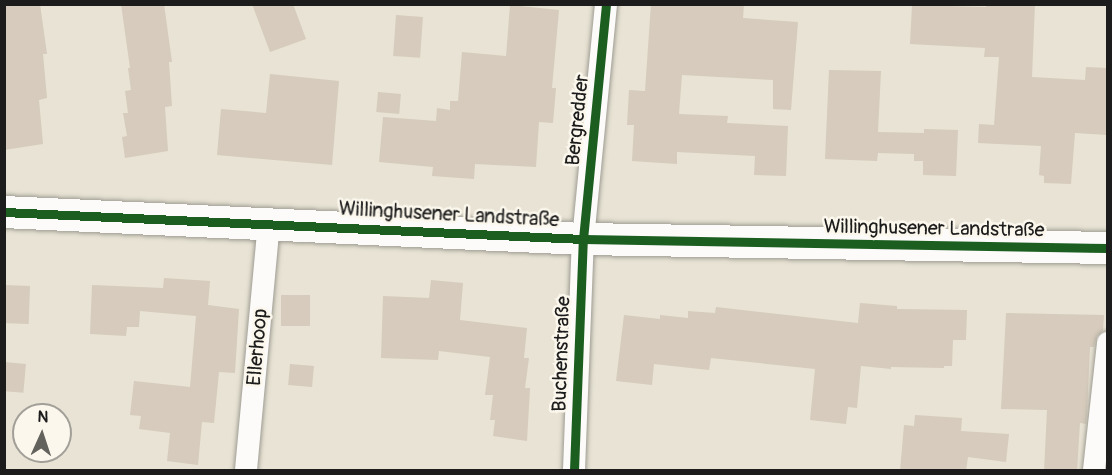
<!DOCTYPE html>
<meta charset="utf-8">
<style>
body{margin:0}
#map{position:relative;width:1112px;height:475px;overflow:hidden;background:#e8e3d4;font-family:Pangolin,sans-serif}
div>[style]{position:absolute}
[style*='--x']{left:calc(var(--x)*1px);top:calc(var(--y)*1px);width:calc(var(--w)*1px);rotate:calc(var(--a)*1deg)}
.building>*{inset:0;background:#d6cbbc;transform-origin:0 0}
.roads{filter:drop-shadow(0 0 2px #9e9c93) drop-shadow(0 0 2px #9e9c93)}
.street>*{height:22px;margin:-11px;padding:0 11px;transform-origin:11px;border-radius:11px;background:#fcfbf9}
.secondary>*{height:32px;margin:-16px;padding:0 16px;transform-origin:16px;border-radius:16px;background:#fcfbf9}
.cycleway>*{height:9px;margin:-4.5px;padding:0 4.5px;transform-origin:4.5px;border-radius:4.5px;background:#1b5e20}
span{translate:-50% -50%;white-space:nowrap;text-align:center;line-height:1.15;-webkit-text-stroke:5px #fbf7ec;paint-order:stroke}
.street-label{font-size:20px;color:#1c1c1c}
.frame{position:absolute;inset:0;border:6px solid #1c1c1c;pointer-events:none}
.north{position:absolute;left:12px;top:403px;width:60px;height:60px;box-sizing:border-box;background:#fbf7ec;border:2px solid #a29f99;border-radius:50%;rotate:3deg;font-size:16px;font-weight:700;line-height:24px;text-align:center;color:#1c1c1c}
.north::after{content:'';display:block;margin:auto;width:21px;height:27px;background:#63625c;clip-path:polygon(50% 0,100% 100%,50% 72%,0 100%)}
</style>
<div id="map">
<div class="building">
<div style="clip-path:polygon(4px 4px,40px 4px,47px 54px,43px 54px,47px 98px,39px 100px,43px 144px,4px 150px)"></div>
<div style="clip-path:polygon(121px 4px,164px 4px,172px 62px,169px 62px,172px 106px,165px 107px,168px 151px,125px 158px,122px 137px,127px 136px,123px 113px,128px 113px,125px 91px,131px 90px,128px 68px,130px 68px)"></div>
<div style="clip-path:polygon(252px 4px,293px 4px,306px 39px,270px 52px)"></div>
<div style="clip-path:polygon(651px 4px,744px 4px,743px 18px,798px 22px,791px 110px,773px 109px,773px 80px,682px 75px,679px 114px,728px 116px,727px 123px,788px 126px,786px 176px,754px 175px,755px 156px,677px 152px,677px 164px,632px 161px,634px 125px,627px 125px,629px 90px,645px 91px)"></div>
<div style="clip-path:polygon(986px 4px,1035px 4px,1032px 77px,1085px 80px,1086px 67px,1107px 68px,1107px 135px,1075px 133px,1071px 184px,1044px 183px,1044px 176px,1039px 175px,1041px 146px,978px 143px,979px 124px,994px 125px,999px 57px,984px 57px,985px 48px,910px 44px,912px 5px,986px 7px)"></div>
<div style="clip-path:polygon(510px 5px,559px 10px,552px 88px,556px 88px,553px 123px,539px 122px,536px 167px,475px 164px,474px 179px,432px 176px,433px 167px,379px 162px,383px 117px,436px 121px,437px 108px,450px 110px,450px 101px,458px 101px,462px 52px,506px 56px)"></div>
<div style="left:396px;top:15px;width:27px;height:41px;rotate:4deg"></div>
<div style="clip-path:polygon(829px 70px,881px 71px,878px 132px,924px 133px,924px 129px,958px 130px,956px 176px,923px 175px,923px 161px,914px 161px,914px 154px,878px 153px,877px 161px,825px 159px)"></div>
<div style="clip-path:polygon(270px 74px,339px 81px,332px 165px,217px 155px,221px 109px,266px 113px)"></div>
<div style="left:378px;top:92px;width:23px;height:20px;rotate:5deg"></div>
<div style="clip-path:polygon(164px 278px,210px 281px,208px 305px,239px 309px,235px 373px,219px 372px,214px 423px,202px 422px,198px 465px,167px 461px,170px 433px,139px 429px,141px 416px,130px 415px,134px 381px,190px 387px,196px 316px,140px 311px,139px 327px,127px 327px,126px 336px,90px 334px,92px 285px,163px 288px)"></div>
<div style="clip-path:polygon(431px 280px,463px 283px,460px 320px,527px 328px,524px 358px,529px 358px,525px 388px,530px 388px,527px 441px,493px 436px,495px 420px,490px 420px,493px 395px,485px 395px,490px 357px,439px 351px,438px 360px,381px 358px,383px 296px,429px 298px)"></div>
<div style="left:4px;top:285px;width:26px;height:38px;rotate:2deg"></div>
<div style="left:281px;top:295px;width:29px;height:31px"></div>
<div style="clip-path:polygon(860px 303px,897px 306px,897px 309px,967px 310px,966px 340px,953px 340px,952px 366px,944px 366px,944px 368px,891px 367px,891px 369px,861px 366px,857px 408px,848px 407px,846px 424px,810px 420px,815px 369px,711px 358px,709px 370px,654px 364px,652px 385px,616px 381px,624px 315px,660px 319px,660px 315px,688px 318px,688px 311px,715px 313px,716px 307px,858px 323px)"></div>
<div style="clip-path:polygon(1006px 313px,1104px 315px,1103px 331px,1097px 336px,1094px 347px,1090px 347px,1087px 413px,1086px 424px,1080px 423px,1077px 471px,1044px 471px,1047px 410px,1001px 409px)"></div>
<div style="left:4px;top:362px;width:22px;height:29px;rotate:5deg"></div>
<div style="left:290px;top:364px;width:24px;height:21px;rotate:5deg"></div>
<div style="clip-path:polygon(915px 415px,962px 418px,961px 431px,1009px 434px,1006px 462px,968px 457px,966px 471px,900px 471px,904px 425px,914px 426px)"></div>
</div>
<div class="roads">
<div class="street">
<div style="--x:246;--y:470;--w:248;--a:-84.7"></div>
<div style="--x:574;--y:470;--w:231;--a:-87.8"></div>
<div style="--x:583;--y:239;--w:236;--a:-84.4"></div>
<div style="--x:1094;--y:470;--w:128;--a:-83.7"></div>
</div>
<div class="secondary">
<div style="--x:4;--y:212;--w:580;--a:2.67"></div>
<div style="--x:583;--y:239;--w:525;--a:0.98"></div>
</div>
</div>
<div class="cycleway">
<div style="--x:4;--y:212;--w:580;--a:2.67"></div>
<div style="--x:583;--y:239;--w:525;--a:0.98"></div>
<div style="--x:574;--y:470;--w:231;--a:-87.8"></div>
<div style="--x:583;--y:239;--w:236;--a:-84.4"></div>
</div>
<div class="street-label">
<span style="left:577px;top:120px;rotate:-84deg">Bergredder</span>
<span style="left:449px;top:214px;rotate:3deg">Willinghusener Landstraße</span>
<span style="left:934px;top:228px;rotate:1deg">Willinghusener Landstraße</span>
<span style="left:257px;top:347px;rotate:-85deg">Ellerhoop</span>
<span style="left:561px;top:354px;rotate:-88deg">Buchenstraße</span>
</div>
<div class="frame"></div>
<div class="north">N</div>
</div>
